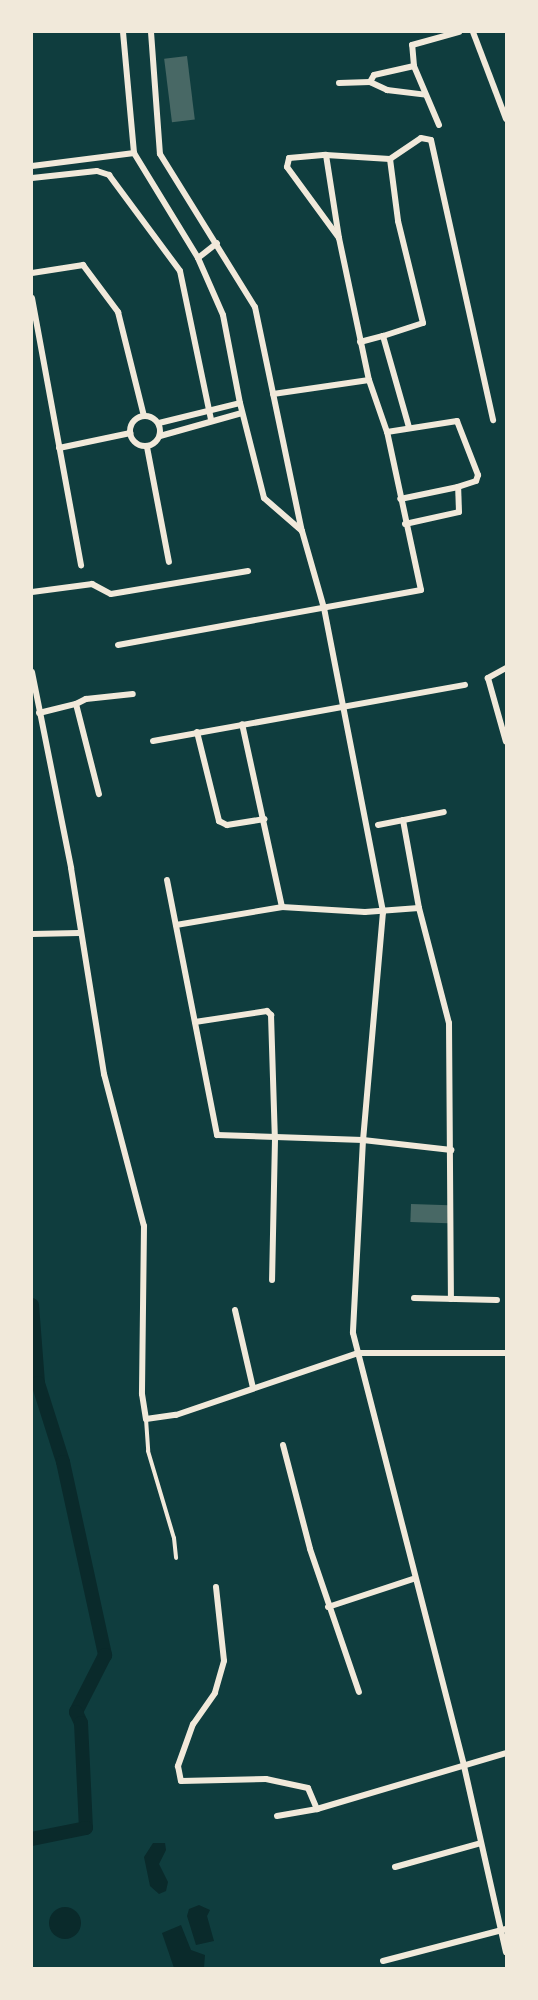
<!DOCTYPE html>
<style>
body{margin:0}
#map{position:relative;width:538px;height:2000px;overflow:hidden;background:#0f3d3e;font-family:"Noto Sans",sans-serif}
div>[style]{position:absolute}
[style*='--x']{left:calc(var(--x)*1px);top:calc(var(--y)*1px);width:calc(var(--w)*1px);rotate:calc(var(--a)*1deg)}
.water>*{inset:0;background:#0a2a2b}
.round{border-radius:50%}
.canal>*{height:14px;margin:-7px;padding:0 7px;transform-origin:7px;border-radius:7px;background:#0a2a2b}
.building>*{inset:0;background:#486865;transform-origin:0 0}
.service>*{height:4px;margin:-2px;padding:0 2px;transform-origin:2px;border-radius:2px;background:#f1e9da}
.minor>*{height:6px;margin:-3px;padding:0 3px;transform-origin:3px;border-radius:3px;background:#f1e9da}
.minor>.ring{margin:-3px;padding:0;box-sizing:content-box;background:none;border:6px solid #f1e9da;border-radius:50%}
span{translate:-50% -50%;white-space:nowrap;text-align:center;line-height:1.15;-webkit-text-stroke:4.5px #f1e9da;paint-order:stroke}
.frame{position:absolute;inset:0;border:33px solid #f1e9da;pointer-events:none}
</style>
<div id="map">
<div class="water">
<div style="clip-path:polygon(153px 1843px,165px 1843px,166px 1850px,159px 1864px,168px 1882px,166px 1891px,159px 1894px,150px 1886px,144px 1857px)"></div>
<div style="clip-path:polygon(199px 1905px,210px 1910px,207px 1916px,214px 1941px,196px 1945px,187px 1916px,189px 1909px)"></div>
<div class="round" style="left:49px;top:1907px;width:32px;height:32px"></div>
<div style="clip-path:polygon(181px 1925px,191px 1950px,205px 1955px,204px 1968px,174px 1968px,162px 1933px)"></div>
</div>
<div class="canal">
<div style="--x:32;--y:1305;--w:78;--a:85.6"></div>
<div style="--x:38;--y:1383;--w:83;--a:72.4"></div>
<div style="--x:63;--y:1462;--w:198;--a:77.7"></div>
<div style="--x:105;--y:1655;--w:64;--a:117"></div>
<div style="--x:76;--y:1712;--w:12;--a:66"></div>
<div style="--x:81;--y:1723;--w:105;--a:87.3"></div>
<div style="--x:86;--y:1828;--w:55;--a:168.5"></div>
</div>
<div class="building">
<div style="left:187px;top:56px;width:64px;height:23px;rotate:83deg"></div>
<div style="left:411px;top:1204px;width:38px;height:18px;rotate:2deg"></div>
</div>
<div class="service">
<div style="--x:146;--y:1419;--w:32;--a:86"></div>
<div style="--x:148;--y:1451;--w:91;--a:73.4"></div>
<div style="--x:174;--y:1538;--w:20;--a:84"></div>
</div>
<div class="minor">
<div style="--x:123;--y:32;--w:121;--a:84.8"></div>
<div style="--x:134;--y:153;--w:123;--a:58.6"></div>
<div style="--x:198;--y:258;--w:62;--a:66.3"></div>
<div style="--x:223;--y:315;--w:90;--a:79.1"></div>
<div style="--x:240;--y:403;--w:98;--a:75.8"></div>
<div style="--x:264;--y:498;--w:50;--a:41"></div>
<div style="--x:151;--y:32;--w:122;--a:85.8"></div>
<div style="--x:160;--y:154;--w:180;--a:58.2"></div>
<div style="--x:255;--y:307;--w:229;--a:78.2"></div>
<div style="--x:302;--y:531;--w:80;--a:74.1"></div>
<div style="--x:324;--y:608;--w:310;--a:79"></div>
<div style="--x:383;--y:912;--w:229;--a:95"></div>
<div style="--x:363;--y:1140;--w:193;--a:93"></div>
<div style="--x:353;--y:1333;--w:447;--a:75.6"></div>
<div style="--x:464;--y:1766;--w:191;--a:77.3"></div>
<div style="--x:473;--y:32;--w:93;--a:69.2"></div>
<div style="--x:370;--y:82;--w:8;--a:-60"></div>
<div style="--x:374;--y:75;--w:41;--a:-12.7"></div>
<div style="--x:339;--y:83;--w:31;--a:-2"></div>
<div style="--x:370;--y:82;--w:19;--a:25"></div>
<div style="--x:387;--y:90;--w:38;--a:7"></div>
<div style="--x:439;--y:125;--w:64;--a:-113"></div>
<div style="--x:414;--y:66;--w:21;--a:-95"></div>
<div style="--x:412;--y:45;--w:49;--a:-15.5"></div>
<div style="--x:326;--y:155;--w:84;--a:81.1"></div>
<div style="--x:339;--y:238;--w:145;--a:78.1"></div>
<div style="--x:390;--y:159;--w:37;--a:-34"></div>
<div style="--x:421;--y:138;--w:10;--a:11"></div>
<div style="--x:431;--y:140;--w:287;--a:77.5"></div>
<div style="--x:32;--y:166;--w:103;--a:-7.3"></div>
<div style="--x:32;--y:178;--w:65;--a:-6.1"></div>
<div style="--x:97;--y:171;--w:13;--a:18"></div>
<div style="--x:109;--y:175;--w:119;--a:53.5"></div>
<div style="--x:180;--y:271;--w:152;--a:78.2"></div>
<div style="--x:339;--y:238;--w:88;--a:-126.2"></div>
<div style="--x:287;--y:167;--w:9;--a:-77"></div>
<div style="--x:289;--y:158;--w:37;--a:-5"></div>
<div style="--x:326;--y:155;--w:64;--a:3.6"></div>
<div style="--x:390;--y:159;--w:63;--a:82.6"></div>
<div style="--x:398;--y:221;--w:105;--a:76.2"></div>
<div style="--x:423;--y:323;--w:42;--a:162"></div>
<div style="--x:383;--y:336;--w:95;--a:74.1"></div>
<div style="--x:198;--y:258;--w:24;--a:-38"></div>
<div style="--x:32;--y:273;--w:52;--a:-8.9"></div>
<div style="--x:83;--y:265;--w:59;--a:53.3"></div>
<div style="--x:118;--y:312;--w:107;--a:76"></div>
<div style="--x:32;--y:298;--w:272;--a:79.6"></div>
<div style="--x:360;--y:342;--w:24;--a:-15"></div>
<div class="ring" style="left:130px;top:416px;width:24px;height:24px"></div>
<div style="--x:159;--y:423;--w:83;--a:-13.9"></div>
<div style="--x:387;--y:432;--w:71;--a:-8.9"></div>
<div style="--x:457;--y:421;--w:58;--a:68.7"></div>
<div style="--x:478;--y:475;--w:6;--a:108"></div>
<div style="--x:476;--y:481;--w:19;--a:162"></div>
<div style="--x:458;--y:487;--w:59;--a:168.3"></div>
<div style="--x:160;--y:436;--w:85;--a:-15.7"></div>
<div style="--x:147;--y:447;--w:117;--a:79.2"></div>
<div style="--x:59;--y:448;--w:73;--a:-11.9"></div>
<div style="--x:405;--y:524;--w:55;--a:-12.5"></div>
<div style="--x:459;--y:512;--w:25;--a:-92"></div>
<div style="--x:32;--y:592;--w:61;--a:-7.6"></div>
<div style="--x:92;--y:584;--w:21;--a:28"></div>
<div style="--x:111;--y:594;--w:139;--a:-9.5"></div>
<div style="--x:118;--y:645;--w:308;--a:-10.3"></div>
<div style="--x:421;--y:590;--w:162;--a:-102.1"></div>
<div style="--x:387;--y:432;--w:55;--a:-109.1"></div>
<div style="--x:369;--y:380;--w:97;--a:171.7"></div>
<div style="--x:506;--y:668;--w:21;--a:151"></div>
<div style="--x:488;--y:678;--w:66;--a:74.3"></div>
<div style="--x:32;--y:672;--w:200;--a:78.7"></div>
<div style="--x:71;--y:868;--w:209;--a:80.9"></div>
<div style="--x:104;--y:1074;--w:157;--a:75.3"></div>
<div style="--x:144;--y:1226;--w:168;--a:90.7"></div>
<div style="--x:142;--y:1394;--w:25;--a:81"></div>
<div style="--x:146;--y:1419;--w:30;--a:-8"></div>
<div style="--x:176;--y:1415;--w:192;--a:-18.8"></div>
<div style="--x:358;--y:1353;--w:148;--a:0"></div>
<div style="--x:76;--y:704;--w:11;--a:-27"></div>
<div style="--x:86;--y:699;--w:47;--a:-6.1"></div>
<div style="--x:39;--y:713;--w:38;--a:-14"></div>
<div style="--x:76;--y:704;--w:93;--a:75.7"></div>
<div style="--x:197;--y:732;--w:92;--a:76.1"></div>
<div style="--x:219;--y:821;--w:9;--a:27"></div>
<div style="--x:227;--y:825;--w:38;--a:-9"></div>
<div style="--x:153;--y:741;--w:317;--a:-10.2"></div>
<div style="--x:403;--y:820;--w:89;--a:79.7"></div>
<div style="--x:419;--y:908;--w:119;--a:75.4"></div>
<div style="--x:449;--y:1023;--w:276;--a:89.6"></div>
<div style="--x:378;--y:825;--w:67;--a:-11.1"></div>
<div style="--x:167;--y:880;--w:260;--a:78.9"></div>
<div style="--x:217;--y:1135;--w:146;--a:2"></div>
<div style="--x:363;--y:1140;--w:89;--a:6.5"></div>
<div style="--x:282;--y:907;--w:83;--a:3.4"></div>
<div style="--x:365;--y:912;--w:54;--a:-4.2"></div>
<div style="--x:176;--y:925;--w:108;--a:-9.6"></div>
<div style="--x:282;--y:907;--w:187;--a:-102.3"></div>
<div style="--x:32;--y:934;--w:47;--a:-1.2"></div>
<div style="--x:195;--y:1022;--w:73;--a:-8.7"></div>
<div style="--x:267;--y:1011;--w:6;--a:45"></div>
<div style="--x:271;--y:1015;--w:124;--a:88.2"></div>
<div style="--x:275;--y:1139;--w:141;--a:91.2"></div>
<div style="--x:414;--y:1298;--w:83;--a:1.4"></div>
<div style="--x:235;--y:1310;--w:80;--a:77"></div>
<div style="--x:283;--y:1445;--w:107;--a:75.4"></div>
<div style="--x:310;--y:1549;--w:151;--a:71.1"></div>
<div style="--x:216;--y:1587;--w:74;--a:83.8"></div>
<div style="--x:224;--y:1661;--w:33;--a:106"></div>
<div style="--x:215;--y:1693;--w:38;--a:125"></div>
<div style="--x:193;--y:1724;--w:45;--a:109.7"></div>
<div style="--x:178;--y:1766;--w:15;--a:79"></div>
<div style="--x:181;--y:1781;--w:85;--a:-1.3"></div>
<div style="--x:266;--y:1779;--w:43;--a:12.1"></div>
<div style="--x:308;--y:1788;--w:23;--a:67"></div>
<div style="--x:328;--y:1607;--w:89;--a:-18.2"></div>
<div style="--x:277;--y:1816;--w:41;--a:-9.9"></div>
<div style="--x:317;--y:1809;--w:197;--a:-16.5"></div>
<div style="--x:395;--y:1867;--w:89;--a:-15.6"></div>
<div style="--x:383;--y:1961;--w:127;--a:-14.6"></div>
</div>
<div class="frame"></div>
</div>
